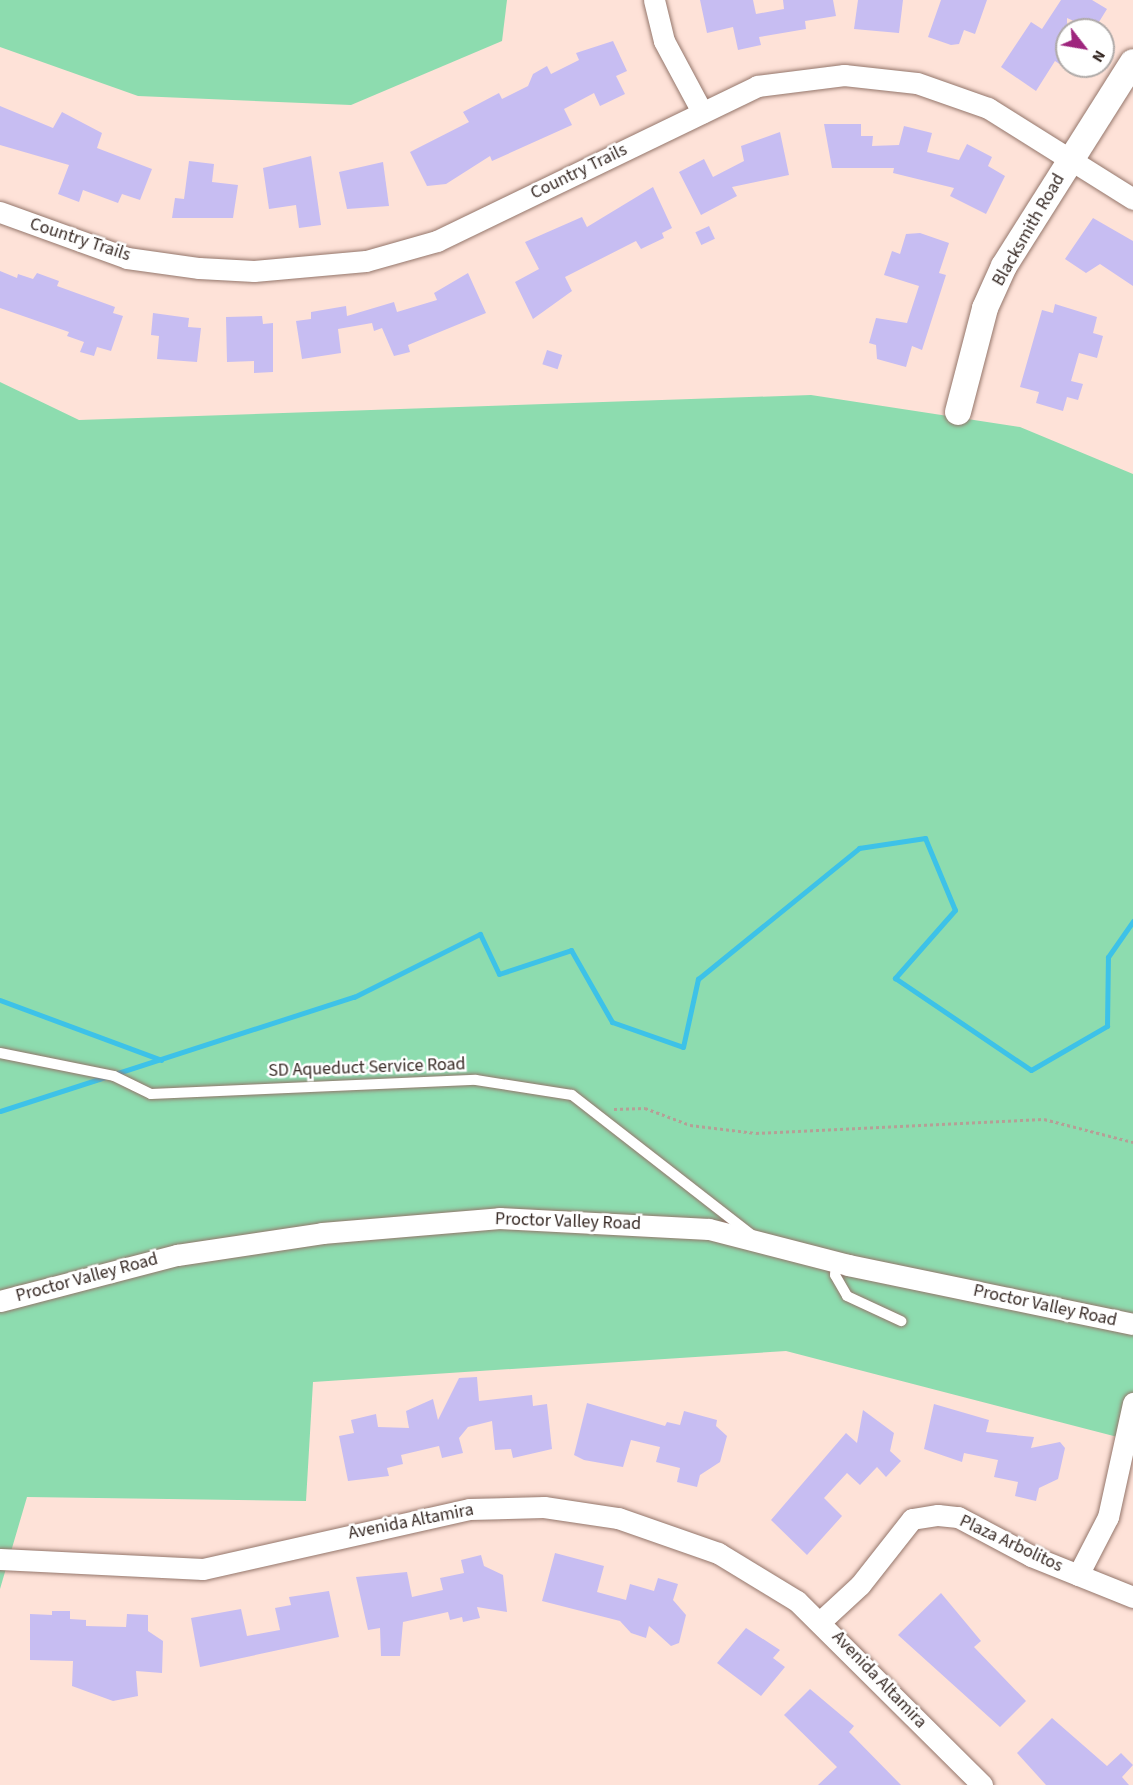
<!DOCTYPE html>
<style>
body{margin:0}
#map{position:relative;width:1133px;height:1785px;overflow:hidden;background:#fee2d8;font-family:"Source Sans 3",sans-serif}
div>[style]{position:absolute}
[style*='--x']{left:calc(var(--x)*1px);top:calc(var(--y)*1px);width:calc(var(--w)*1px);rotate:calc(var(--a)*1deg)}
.green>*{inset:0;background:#8ddcaf}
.stream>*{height:5px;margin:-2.5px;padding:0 2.5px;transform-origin:2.5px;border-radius:2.5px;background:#3dc2e8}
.building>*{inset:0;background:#c7bdf2;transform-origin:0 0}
.path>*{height:3px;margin-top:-1.5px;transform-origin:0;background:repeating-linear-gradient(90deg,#b59f96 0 3px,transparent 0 6px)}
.roads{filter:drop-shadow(0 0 2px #94766b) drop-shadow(0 0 2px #94766b)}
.service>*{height:10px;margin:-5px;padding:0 5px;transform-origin:5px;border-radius:5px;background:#fff}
.minor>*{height:21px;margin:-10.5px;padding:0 10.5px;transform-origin:10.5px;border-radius:10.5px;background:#fff}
.tertiary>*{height:26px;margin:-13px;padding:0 13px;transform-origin:13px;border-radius:13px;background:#fff}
span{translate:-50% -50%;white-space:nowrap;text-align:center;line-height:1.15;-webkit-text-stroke:5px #fff;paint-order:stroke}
.street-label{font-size:18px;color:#382b26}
.north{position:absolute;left:1055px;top:18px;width:60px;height:60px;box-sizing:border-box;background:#fff;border:2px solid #afaaa8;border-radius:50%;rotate:121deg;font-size:16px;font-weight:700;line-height:24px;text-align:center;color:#382b26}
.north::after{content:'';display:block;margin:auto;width:21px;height:27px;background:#9e257d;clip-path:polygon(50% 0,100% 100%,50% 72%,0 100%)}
</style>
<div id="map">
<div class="green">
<div style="clip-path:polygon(0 0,507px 0,502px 41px,351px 105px,138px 96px,0 47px)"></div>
<div style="clip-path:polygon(0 382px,79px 420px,811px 395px,1020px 427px,1133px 474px,1133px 1441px,786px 1351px,313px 1382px,306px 1501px,27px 1497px,0 1589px)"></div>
</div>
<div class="stream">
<div style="--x:0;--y:1000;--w:172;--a:20.4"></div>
<div style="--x:0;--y:1111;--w:372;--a:-17.9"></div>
<div style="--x:354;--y:997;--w:141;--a:-26.6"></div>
<div style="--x:480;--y:934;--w:44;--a:64.6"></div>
<div style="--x:499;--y:974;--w:76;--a:-18.4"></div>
<div style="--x:571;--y:950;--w:83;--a:60.3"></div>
<div style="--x:612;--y:1022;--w:75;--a:19.4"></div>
<div style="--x:683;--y:1047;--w:70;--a:-77.6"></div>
<div style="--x:698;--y:979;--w:208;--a:-39.1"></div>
<div style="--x:859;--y:848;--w:67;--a:-8.6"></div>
<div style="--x:925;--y:838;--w:78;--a:67.4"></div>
<div style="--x:955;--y:910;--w:91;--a:131.4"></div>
<div style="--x:895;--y:978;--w:164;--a:34.1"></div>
<div style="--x:1031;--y:1070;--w:88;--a:-30.1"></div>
<div style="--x:1107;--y:1026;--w:69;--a:-89.2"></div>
<div style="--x:1108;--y:957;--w:44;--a:-55.2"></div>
</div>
<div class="building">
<div style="clip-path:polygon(700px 0,753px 0,756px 14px,784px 9px,783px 0,833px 0,836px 16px,805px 21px,806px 29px,759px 37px,761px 45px,738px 50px,733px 27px,707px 33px)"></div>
<div style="clip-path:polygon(858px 0,903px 0,899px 33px,854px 29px)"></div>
<div style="clip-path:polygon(941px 0,987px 0,975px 34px,964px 30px,959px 44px,951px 45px,928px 37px)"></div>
<div style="clip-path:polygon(1061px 0,1092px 0,1107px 9px,1094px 30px,1067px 18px,1067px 69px,1055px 61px,1036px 91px,1001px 67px,1031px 22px,1042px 29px)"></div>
<div style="clip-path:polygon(613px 41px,627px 71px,616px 76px,625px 94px,600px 106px,594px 93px,564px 109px,572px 125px,492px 161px,490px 156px,446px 184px,427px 186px,410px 152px,469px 122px,463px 112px,499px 93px,502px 99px,528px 86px,533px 74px,547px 66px,551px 74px,579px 60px,576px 53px)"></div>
<div style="clip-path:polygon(0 106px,53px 128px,62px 112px,102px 133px,97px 148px,152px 169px,140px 200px,122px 194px,118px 203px,83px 190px,79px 202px,58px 194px,69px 165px,0 145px)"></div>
<div style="clip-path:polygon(824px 124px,861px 124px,861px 136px,873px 136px,872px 146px,899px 145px,904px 126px,932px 133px,927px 152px,959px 160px,967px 144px,992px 157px,988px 166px,1005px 176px,986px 214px,950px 196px,954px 188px,893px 173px,894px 168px,832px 168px)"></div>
<div style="clip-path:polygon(780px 132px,789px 175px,732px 187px,737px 196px,701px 215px,679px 172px,704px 159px,713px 177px,744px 161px,741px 146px)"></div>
<div style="clip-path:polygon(311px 156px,321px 225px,299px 228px,296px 205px,269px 209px,263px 168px)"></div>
<div style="clip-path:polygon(189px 161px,214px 164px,212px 182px,238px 185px,233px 218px,172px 218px,175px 198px,184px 199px)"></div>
<div style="clip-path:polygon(383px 162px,389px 206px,347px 209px,339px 172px)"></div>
<div style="clip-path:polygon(653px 187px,672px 228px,662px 233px,664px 238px,641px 249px,636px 241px,565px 277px,572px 291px,533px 319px,515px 282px,539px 269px,525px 242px,582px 217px,587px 227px)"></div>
<div style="clip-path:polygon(1093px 218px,1133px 241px,1133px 286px,1100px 264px,1086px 273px,1065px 259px)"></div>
<div style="left:709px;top:226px;width:14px;height:15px;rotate:65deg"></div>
<div style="clip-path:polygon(920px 233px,949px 243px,939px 273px,946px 275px,922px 350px,912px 346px,906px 367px,877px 359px,876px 345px,869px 343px,876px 318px,907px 323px,919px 286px,884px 275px,892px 251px,900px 254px,906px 234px)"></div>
<div style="clip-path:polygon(0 271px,17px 278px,18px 274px,33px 279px,37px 273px,59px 281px,57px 286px,115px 307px,113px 313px,123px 316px,111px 351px,97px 347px,94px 356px,80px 352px,84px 342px,67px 336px,69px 332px,0 308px)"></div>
<div style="clip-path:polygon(468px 273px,486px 313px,408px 345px,410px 352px,394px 356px,382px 328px,374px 331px,372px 323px,338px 329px,341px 353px,302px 359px,296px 321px,311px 319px,311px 312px,346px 306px,347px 316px,394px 302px,397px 312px,437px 300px,434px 293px)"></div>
<div style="clip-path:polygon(1055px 304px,1097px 317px,1093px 333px,1103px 336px,1097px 358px,1079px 353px,1071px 381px,1083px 384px,1078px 400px,1067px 397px,1063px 411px,1036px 403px,1039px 392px,1020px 387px,1042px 310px,1053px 313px)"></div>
<div style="clip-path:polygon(153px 313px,189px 318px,188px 327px,201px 328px,197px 362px,157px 359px,159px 336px,151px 335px)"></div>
<div style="clip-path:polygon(262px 316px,263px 324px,273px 323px,273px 372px,254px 373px,254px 361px,227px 362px,226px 317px)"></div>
<div style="left:547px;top:350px;width:16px;height:15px;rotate:18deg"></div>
<div style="clip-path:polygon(477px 1377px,479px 1401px,532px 1395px,533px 1406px,547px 1404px,552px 1449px,513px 1458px,511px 1449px,495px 1450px,492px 1421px,468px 1427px,459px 1438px,463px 1453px,442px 1458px,439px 1446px,401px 1455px,403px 1464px,387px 1468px,389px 1476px,348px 1481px,339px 1436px,354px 1433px,351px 1420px,376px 1414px,378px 1427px,409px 1428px,406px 1411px,433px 1399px,438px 1420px,459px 1378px)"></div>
<div style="clip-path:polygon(587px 1403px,665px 1426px,667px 1422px,680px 1425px,684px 1411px,717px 1420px,716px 1426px,727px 1436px,720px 1462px,700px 1475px,697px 1487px,677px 1482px,680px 1468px,656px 1462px,660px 1447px,631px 1440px,623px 1467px,584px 1460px,574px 1455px)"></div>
<div style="clip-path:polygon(934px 1404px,989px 1420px,986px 1432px,1034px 1437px,1031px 1448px,1060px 1442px,1065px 1448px,1058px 1479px,1039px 1488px,1036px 1501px,1015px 1496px,1018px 1482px,994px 1477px,998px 1460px,964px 1453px,962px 1462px,924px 1449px)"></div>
<div style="clip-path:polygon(863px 1410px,894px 1433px,890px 1451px,901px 1461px,886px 1477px,877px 1467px,860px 1485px,847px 1473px,824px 1498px,842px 1516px,807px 1555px,771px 1520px,846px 1433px,857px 1443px)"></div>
<div style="clip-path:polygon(555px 1553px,604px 1566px,597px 1592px,626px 1600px,630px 1584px,654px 1591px,658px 1578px,678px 1584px,673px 1600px,686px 1615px,679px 1643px,671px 1646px,649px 1626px,646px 1638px,631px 1633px,620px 1621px,542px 1601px)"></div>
<div style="clip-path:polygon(481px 1555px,484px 1566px,503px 1575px,507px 1612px,477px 1607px,480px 1618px,463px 1622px,462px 1617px,450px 1620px,448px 1612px,403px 1622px,400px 1656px,381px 1656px,380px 1628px,368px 1630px,356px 1577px,407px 1572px,412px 1597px,443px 1590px,440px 1578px,464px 1573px,461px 1560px)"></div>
<div style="clip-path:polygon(329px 1591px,339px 1637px,200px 1667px,191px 1618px,241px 1609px,247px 1636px,280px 1630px,275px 1608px,291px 1605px,289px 1597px)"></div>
<div style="clip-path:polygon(941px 1593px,981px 1641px,974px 1647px,1026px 1701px,1000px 1727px,898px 1635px)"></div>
<div style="clip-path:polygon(52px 1611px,70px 1611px,70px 1619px,86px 1620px,86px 1626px,126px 1627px,127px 1614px,148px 1615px,148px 1631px,163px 1641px,162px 1673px,136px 1671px,138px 1696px,113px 1701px,72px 1686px,73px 1661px,30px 1660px,30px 1614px,52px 1615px)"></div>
<div style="clip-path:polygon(746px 1628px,780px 1650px,773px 1658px,785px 1667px,761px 1696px,717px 1663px)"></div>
<div style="clip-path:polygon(810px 1689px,854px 1726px,849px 1732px,901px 1785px,818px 1785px,837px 1767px,784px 1715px)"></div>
<div style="clip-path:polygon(1052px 1718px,1107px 1766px,1121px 1753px,1133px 1765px,1122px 1777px,1129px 1785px,1046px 1785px,1017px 1753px)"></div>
</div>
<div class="path">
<div style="--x:614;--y:1109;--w:31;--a:-2"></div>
<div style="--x:645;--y:1108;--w:48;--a:20.7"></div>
<div style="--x:690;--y:1125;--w:66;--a:6.9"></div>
<div style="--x:756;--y:1133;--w:288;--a:-2.8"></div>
<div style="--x:1044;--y:1119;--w:92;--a:14.5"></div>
</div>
<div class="roads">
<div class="service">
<div style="--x:0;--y:1053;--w:116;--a:11.4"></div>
<div style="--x:114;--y:1076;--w:41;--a:25.9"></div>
<div style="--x:151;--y:1094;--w:325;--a:-2.5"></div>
<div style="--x:476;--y:1080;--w:97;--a:8.9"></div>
<div style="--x:572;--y:1095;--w:229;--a:37.9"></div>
<div style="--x:836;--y:1262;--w:13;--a:94"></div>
<div style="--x:835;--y:1275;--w:24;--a:60"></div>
<div style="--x:847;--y:1296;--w:60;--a:24.8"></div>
</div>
<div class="minor">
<div style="--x:654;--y:0;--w:42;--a:76.3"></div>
<div style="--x:664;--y:41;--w:81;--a:61.8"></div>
<div style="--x:0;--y:212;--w:135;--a:19.9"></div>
<div style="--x:127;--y:258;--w:73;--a:7.9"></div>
<div style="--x:199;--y:268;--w:55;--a:3.1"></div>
<div style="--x:254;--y:271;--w:112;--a:-5.1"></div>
<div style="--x:366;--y:261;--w:74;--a:-15.7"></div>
<div style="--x:437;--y:241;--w:356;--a:-25.8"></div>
<div style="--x:757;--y:86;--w:88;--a:-7.2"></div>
<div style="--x:844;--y:75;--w:73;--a:6.3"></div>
<div style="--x:917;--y:83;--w:75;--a:19.4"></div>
<div style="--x:988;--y:108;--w:171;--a:32.1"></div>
<div style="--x:0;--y:1301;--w:183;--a:-14.6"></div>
<div style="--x:177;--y:1255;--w:147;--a:-8.6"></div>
<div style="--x:322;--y:1233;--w:178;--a:-4.8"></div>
<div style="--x:499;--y:1218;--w:210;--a:3"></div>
<div style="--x:709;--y:1229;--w:144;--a:14.5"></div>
<div style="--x:848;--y:1265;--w:291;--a:11.7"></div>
<div style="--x:0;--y:1559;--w:203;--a:2.8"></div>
<div style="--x:203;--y:1569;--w:273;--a:-12.7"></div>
<div style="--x:469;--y:1509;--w:75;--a:-1.5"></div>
<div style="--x:544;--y:1507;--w:75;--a:8.5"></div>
<div style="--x:618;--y:1518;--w:106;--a:19.3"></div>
<div style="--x:718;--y:1553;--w:92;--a:31.3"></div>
<div style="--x:797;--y:1601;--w:261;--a:44.8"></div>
<div style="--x:1078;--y:1575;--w:65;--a:-62.7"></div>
<div style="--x:1108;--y:1517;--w:117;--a:-77.6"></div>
<div style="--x:821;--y:1621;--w:53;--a:-42.7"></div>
<div style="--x:860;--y:1585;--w:84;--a:-51.8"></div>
<div style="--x:912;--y:1519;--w:26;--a:-9"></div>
<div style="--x:938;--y:1515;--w:20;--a:6"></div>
<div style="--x:958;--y:1517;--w:83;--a:28.1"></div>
<div style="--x:1031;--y:1556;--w:110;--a:21.9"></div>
</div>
<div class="tertiary">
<div style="--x:958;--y:412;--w:107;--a:-75.4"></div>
<div style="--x:985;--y:308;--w:46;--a:-65.7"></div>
<div style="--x:1004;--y:266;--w:241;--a:-57.7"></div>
</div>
</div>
<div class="street-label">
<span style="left:579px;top:172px;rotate:-26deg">Country Trails</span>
<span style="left:1029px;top:230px;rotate:-60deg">Blacksmith Road</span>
<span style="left:80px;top:240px;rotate:18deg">Country Trails</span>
<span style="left:367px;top:1068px;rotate:-2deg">SD Aqueduct Service Road</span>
<span style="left:568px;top:1222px;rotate:2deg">Proctor Valley Road</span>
<span style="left:87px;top:1278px;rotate:-15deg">Proctor Valley Road</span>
<span style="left:1045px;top:1306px;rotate:12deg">Proctor Valley Road</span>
<span style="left:411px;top:1522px;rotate:-11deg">Avenida Altamira</span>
<span style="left:1011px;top:1544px;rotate:25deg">Plaza Arbolitos</span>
<span style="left:879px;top:1680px;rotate:46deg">Avenida Altamira</span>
</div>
<div class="north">N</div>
</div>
